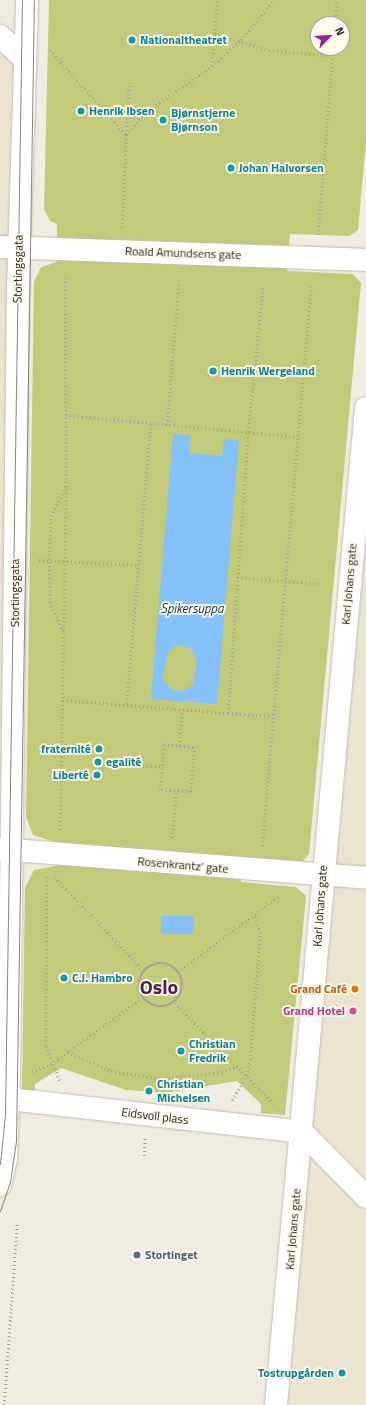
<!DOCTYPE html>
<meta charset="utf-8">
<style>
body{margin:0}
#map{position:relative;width:366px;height:1405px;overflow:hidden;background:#f0ece1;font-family:"Titillium Web",sans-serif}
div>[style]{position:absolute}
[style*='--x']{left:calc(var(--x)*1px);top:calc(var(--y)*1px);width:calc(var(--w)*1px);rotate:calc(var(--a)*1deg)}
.built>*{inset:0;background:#eae4d1}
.green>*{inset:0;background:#c3ca7a}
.water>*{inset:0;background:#85c1fb;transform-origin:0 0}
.path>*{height:2.5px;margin-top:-1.25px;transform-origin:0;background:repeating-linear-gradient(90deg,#a6a39a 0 1px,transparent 0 4px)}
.path>.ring{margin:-1.25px;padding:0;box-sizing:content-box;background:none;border:2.5px solid #a6a39a;border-radius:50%}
.roads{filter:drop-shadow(0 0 1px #c2beb3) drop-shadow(0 0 1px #c2beb3)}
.minor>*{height:22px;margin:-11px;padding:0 11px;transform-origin:11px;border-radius:11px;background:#fff}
.tram>*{height:1px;margin:-0.5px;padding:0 0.5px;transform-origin:0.5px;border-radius:0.5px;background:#88857e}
.dots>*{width:11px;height:11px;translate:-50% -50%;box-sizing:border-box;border:2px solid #fefaee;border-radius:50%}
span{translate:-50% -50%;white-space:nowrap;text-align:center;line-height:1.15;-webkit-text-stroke:3.5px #fefaee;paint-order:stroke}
.culture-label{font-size:12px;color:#0d838f;font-weight:700}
.left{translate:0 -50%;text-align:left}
.right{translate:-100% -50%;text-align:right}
.street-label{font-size:12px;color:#25231f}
.food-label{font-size:12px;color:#c56008;font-weight:700}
.hotel-label{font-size:12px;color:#b23c85;font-weight:700}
.service-label{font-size:12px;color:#4e5e75;font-weight:700}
.water-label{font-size:13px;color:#13334f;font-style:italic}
.town-label{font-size:20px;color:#512051;font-weight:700}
.north{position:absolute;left:310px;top:16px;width:40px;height:40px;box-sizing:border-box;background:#fefaee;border:1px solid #a7a49b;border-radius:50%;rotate:65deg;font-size:11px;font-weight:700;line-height:16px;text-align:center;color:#25231f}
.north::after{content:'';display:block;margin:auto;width:14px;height:18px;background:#8e298f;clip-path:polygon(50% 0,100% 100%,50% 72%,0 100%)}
</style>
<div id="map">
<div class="built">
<div style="clip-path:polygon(0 36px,24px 58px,0 1074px)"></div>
<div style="clip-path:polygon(366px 409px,366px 1405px,277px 1405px)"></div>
</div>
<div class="green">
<div style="clip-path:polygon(evenodd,49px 0,366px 0,366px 140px,358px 230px,349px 236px,290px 234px,287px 271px,353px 274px,361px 283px,309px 854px,302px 862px,243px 858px,241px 882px,296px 887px,306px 896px,285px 1115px,261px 1113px,261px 1104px,237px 1081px,164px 1093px,126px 1090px,61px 1068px,35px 1084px,34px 1102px,22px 1101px,25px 888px,34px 870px,55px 866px,55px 842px,33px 835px,26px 817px,34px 282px,41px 267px,57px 262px,57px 224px,50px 221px,44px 209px,49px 0,318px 24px,342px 24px,342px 48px,318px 48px,318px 24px)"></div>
</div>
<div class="water">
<div style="clip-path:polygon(evenodd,173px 434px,190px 435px,189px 453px,222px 456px,224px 439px,239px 440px,217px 704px,151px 699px,173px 434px,176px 645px,191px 648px,197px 661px,193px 685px,183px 691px,172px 690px,162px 679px,168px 653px,176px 645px)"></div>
<div style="left:161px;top:916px;width:33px;height:18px"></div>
</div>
<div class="path">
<div style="--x:335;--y:24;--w:24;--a:-85"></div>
<div style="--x:215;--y:34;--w:56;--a:16.5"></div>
<div style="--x:269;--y:50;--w:63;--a:5.4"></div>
<div style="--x:50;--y:50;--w:114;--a:48.2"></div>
<div style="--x:212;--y:66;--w:39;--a:-42"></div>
<div style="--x:241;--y:40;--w:52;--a:-50.5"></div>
<div style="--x:100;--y:108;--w:45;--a:5.1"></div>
<div style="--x:126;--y:135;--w:51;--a:-86.6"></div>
<div style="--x:122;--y:228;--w:93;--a:-87.5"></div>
<div style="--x:126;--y:135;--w:30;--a:-49"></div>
<div style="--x:146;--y:112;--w:80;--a:-34.9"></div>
<div style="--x:212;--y:66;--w:66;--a:-85.7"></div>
<div style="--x:318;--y:235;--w:188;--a:-85.4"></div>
<div style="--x:66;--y:415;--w:232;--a:5.4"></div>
<div style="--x:151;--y:424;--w:282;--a:94.9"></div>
<div style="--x:127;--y:705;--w:101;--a:4.5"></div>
<div style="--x:228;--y:713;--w:282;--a:-85.9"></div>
<div style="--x:248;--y:432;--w:148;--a:-84.2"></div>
<div style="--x:167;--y:425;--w:146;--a:-85.3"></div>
<div style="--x:39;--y:560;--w:100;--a:2.9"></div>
<div style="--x:237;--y:577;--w:83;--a:4.8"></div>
<div style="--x:63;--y:632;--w:32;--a:-114"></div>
<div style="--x:50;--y:603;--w:43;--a:-91.3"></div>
<div style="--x:49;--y:560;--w:44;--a:-87.4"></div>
<div style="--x:51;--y:516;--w:33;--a:-63"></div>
<div style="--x:63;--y:700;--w:64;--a:4.5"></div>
<div style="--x:228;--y:713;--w:44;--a:3.9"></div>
<div style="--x:164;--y:744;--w:31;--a:6"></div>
<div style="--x:195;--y:747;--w:45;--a:95.1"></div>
<div style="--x:191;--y:792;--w:31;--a:-176"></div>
<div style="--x:160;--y:790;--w:46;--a:-85"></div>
<div style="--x:179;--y:746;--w:37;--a:-85"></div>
<div style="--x:103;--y:762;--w:59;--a:4.8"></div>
<div style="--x:60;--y:830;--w:343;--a:-89"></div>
<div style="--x:66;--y:487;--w:209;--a:-90.3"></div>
<div style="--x:172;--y:838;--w:47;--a:-85.1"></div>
<div style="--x:262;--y:846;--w:561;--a:-84.99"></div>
<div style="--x:47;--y:877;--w:169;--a:90.3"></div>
<div style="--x:46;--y:1046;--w:37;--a:68"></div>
<div style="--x:55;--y:877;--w:129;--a:46.6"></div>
<div class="ring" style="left:139px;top:963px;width:41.5px;height:41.5px"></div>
<div style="--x:178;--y:972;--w:128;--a:-37"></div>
<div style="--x:175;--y:1003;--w:143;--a:45.6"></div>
<div style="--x:68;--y:1052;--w:47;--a:23.8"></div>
<div style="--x:111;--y:1071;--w:51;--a:9.1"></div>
<div style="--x:161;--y:1079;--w:61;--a:-6.5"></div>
<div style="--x:222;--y:1072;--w:16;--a:-22"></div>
<div style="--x:32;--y:1072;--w:21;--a:-23"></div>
<div style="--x:51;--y:1064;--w:112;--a:-36"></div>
<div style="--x:232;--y:1100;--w:28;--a:-58"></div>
<div style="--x:247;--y:1076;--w:16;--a:-79"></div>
<div style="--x:250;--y:1060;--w:127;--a:-85.5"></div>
<div style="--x:260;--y:933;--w:18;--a:-109"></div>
<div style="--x:144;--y:1156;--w:19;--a:-87"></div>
<div style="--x:4;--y:1405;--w:181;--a:-85.9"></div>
</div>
<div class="roads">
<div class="minor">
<div style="--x:0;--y:36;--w:33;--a:43"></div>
<div style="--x:0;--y:247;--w:366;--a:2"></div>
<div style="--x:0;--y:849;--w:367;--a:4.5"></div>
<div style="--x:9;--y:1099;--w:295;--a:6.4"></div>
<div style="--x:302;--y:1132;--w:91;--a:45.4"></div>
<div style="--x:0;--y:1185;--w:28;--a:-77"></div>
<div style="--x:6;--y:1158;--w:85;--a:-88"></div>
<div style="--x:9;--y:1073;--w:783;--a:-89.34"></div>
<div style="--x:18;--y:290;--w:290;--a:-88.2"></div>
<div style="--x:276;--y:1405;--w:1001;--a:-84.84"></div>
</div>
</div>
<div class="tram">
<div style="--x:0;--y:1164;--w:49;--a:-84.2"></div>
<div style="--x:5;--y:1115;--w:1115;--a:-89.13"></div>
<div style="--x:0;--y:1211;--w:31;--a:-71"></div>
<div style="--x:10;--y:1182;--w:41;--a:-81.7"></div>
<div style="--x:16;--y:1141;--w:1141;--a:-89.1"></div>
</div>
<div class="dots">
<div style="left:132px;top:40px;background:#0f9aa8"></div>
<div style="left:81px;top:111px;background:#0f9aa8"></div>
<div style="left:163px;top:120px;background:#0f9aa8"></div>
<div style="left:231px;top:168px;background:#0f9aa8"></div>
<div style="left:213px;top:371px;background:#0f9aa8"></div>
<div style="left:99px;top:749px;background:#0f9aa8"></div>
<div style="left:98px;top:762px;background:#0f9aa8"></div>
<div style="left:97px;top:775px;background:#0f9aa8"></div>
<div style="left:64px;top:978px;background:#0f9aa8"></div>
<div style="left:355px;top:989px;background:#e8710a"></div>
<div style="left:353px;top:1011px;background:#d1479c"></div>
<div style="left:181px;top:1051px;background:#0f9aa8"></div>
<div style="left:149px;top:1091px;background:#0f9aa8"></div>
<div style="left:137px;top:1255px;background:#5c6f8a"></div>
<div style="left:342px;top:1373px;background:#0f9aa8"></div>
</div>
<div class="culture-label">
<span class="left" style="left:140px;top:40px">Nationaltheatret</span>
<span class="left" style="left:89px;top:111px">Henrik Ibsen</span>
<span class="left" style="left:171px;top:120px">Bjørnstjerne<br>Bjørnson</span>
<span class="left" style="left:239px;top:168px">Johan Halvorsen</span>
<span class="left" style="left:221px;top:371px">Henrik Wergeland</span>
<span class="right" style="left:91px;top:749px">fraternité</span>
<span class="left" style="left:106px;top:762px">egalité</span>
<span class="right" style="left:89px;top:775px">Liberté</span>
<span class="left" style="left:72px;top:978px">C.J. Hambro</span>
<span class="left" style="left:189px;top:1051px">Christian<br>Fredrik</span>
<span class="left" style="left:157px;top:1091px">Christian<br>Michelsen</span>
<span class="right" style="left:334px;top:1373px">Tostrupgården</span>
</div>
<div class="street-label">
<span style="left:183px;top:253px;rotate:2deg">Roald Amundsens gate</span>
<span style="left:18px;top:269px;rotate:-89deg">Stortingsgata</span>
<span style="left:349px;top:584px;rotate:-85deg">Karl Johans gate</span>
<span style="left:15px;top:593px;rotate:-90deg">Stortingsgata</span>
<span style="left:183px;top:865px;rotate:5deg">Rosenkrantz’ gate</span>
<span style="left:320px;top:906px;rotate:-86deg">Karl Johans gate</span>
<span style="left:155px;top:1116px;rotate:7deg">Eidsvoll plass</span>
<span style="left:293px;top:1229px;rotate:-85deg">Karl Johans gate</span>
</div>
<div class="food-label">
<span class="right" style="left:347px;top:989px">Grand Café</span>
</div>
<div class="hotel-label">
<span class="right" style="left:345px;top:1011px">Grand Hotel</span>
</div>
<div class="service-label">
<span class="left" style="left:145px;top:1255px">Stortinget</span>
</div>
<div class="water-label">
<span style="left:192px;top:608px">Spikersuppa</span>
</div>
<div class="town-label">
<span style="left:159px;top:986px">Oslo</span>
</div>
<div class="north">N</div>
</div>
